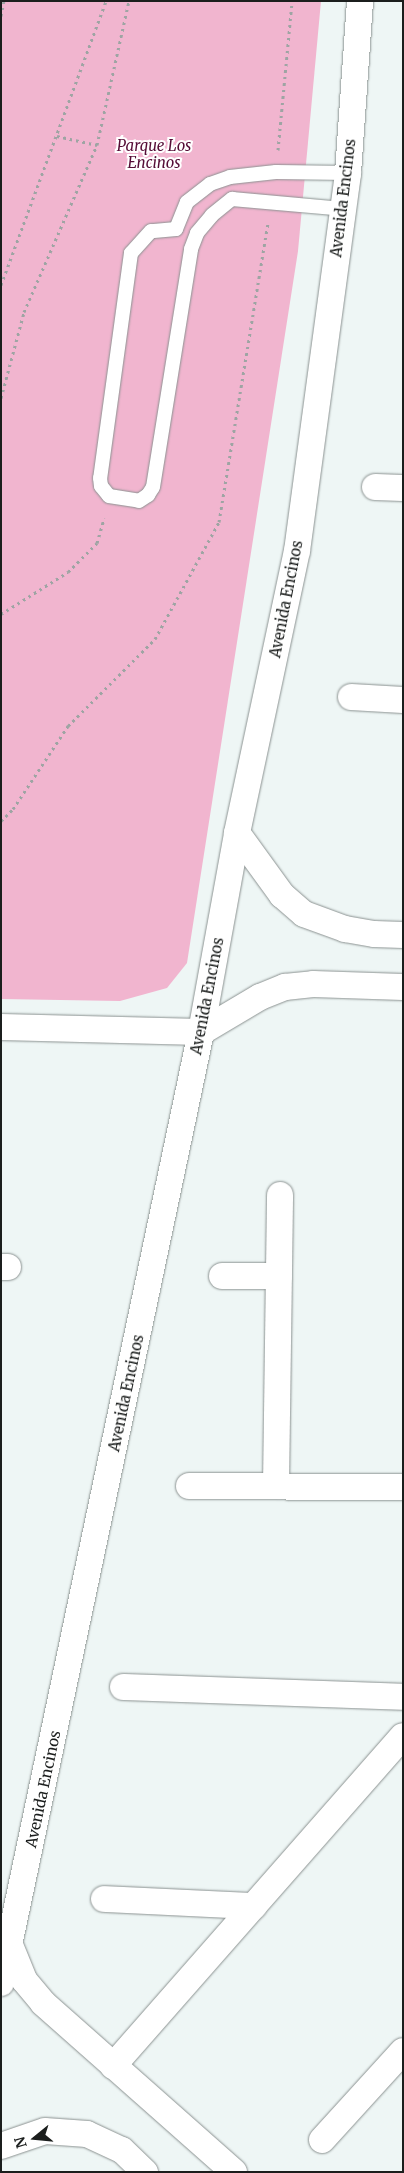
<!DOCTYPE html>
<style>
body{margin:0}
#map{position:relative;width:404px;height:2173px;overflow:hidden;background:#eef6f5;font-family:Merriweather,serif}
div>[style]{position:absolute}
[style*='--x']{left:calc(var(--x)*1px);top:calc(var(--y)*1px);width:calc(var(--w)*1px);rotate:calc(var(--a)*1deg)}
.green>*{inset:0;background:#f1b5cf}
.path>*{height:3px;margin-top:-1.5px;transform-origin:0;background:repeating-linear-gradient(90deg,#9ea4a3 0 2.5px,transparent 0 6.5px)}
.roads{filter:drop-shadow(0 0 1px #8b9291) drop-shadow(0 0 1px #8b9291)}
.lane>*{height:14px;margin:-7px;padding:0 7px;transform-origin:7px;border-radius:7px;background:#fff}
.street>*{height:26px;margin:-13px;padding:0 13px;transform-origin:13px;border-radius:13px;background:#fff}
span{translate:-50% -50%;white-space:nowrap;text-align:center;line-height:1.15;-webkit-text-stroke:4px #fff;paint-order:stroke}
.park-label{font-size:15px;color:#560d37;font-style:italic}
.street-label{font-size:15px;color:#1b1e1d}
.frame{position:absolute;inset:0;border:2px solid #1b1e1d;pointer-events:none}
.north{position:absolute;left:10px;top:2113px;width:50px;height:50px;-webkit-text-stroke:4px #fff;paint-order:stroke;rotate:253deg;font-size:14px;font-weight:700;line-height:20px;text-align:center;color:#1b1e1d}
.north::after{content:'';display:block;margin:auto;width:18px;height:22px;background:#1b1e1d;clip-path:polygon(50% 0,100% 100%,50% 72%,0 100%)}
</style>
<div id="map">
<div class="green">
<div style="clip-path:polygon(1px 1px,321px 1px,298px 251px,187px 963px,167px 988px,120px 1001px,1px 999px)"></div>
</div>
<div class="path">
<div style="--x:1;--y:16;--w:15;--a:-79"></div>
<div style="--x:57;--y:136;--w:41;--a:12.7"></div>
<div style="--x:278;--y:150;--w:150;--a:-84.6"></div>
<div style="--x:1;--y:285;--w:303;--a:-69.7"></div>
<div style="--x:1;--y:398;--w:89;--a:-75"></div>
<div style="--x:24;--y:312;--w:182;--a:-66.4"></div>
<div style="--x:97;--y:145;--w:148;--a:-77.5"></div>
<div style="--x:1;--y:614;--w:79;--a:-32.1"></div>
<div style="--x:68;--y:572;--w:41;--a:-45"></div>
<div style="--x:97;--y:543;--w:26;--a:-74"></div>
<div style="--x:1;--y:821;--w:17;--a:-45"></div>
<div style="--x:13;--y:809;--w:100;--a:-56.5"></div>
<div style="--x:68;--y:726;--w:123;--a:-45"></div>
<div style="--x:155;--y:639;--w:133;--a:-61.3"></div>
<div style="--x:219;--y:522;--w:303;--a:-80.7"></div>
</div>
<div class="roads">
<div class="lane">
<div style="--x:176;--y:229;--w:25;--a:175"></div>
<div style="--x:151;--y:231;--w:30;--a:132"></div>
<div style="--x:131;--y:253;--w:227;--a:97.8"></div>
<div style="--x:100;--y:478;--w:8;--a:83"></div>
<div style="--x:101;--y:486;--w:13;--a:51"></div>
<div style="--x:109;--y:496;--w:30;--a:9"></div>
<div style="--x:139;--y:501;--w:11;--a:-34"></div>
<div style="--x:148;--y:495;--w:9;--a:-58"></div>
<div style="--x:153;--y:487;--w:241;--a:-80.9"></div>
<div style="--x:191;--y:249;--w:17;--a:-69"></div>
<div style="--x:197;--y:233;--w:23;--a:-50"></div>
<div style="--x:212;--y:215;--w:26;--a:-39"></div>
<div style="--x:232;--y:199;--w:111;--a:5.1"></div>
<div style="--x:176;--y:229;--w:29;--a:-68"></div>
<div style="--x:187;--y:202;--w:29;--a:-38"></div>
<div style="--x:210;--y:184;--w:21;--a:-19"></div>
<div style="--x:230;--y:177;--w:46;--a:-6.2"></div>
<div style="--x:276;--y:172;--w:72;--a:0.8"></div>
</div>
<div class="street">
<div style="--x:375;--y:487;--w:28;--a:2"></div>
<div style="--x:351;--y:697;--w:52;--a:3.3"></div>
<div style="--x:237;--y:833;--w:77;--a:54"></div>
<div style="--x:282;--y:895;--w:29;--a:41"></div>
<div style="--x:304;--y:914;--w:44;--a:20.1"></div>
<div style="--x:345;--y:929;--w:29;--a:10"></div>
<div style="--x:374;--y:934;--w:29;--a:2"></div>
<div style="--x:1;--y:1027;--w:200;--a:1.4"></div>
<div style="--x:201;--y:1032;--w:69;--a:-30.7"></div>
<div style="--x:260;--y:997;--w:27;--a:-22"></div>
<div style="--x:285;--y:987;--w:28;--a:-6"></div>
<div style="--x:313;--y:984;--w:90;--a:1.9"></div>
<div style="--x:1;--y:1267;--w:7;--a:0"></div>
<div style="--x:222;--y:1276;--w:57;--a:0"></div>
<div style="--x:189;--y:1486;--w:214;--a:0.3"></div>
<div style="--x:276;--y:1486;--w:291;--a:-89.2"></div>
<div style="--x:123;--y:1687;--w:280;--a:2"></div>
<div style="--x:104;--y:1899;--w:150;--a:2.7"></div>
<div style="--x:10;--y:1945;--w:38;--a:68"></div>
<div style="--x:24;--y:1980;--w:30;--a:50"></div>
<div style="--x:43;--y:2003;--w:255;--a:41.5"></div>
<div style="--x:1;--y:1983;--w:972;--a:-78.12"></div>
<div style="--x:201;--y:1032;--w:202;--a:-79.7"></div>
<div style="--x:237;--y:833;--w:288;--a:-78"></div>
<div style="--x:297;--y:551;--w:381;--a:-82.3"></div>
<div style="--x:348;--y:173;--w:172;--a:-86"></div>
<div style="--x:113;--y:2066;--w:439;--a:-48.7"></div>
<div style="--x:322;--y:2140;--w:120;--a:-47.7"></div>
<div style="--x:1;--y:2146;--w:46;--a:-18.8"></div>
<div style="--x:45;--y:2131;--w:42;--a:4.1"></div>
<div style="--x:87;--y:2134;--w:38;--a:25"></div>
<div style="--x:122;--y:2150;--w:32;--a:44"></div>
</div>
</div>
<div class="park-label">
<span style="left:154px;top:154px">Parque Los<br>Encinos</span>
</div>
<div class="street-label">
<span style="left:343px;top:198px;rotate:-83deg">Avenida Encinos</span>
<span style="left:286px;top:599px;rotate:-79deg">Avenida Encinos</span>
<span style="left:207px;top:996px;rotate:-79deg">Avenida Encinos</span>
<span style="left:126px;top:1393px;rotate:-78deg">Avenida Encinos</span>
<span style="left:43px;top:1789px;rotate:-78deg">Avenida Encinos</span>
</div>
<div class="frame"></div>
<div class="north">N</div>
</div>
